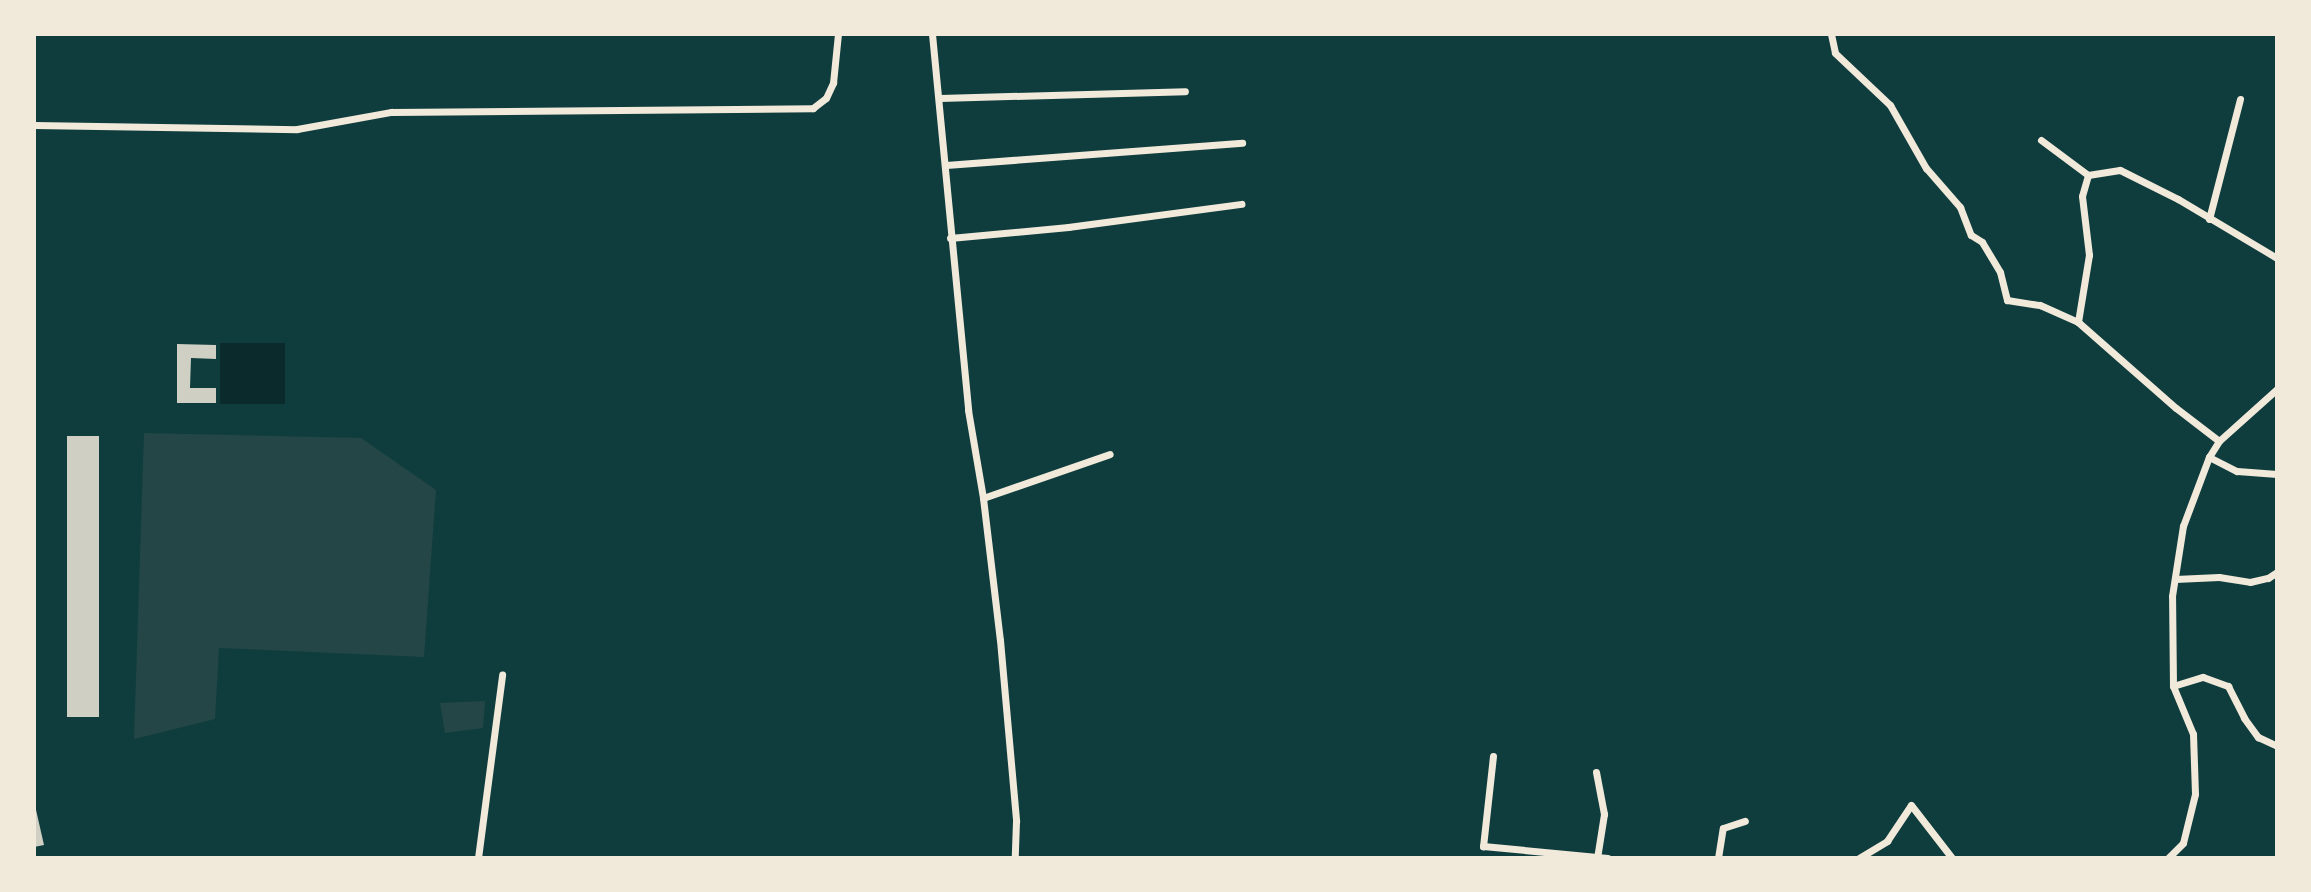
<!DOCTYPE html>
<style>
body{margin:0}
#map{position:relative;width:2311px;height:892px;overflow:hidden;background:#0f3d3e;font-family:Karla,sans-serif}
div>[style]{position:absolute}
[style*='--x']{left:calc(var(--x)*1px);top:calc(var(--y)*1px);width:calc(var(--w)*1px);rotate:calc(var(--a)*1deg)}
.green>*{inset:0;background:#244646}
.water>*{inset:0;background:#0a2a2b;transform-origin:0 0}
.building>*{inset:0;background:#cfcfc3;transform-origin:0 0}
.minor>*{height:7px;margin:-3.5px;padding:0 3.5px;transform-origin:3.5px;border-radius:3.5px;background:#f1e9da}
span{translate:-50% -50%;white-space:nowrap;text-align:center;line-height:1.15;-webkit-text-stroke:6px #f1e9da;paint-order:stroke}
.frame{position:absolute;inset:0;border:36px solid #f1e9da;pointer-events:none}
</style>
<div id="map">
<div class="green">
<div style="clip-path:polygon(144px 433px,361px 438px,436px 490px,424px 657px,219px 648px,215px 719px,134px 739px)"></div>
<div style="clip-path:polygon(485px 701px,483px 728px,445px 733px,440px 703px)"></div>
</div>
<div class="water">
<div style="left:285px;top:343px;width:61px;height:65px;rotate:90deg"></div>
</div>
<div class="building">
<div style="clip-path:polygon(177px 344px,216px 345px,216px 359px,191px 358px,190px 388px,216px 388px,216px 403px,177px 403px)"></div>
<div style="left:67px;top:436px;width:32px;height:281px"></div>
<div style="clip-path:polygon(34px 801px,44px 845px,34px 847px)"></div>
</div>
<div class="minor">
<div style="--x:932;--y:34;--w:378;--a:84.5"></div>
<div style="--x:968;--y:410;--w:89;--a:80.3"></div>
<div style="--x:983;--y:498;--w:143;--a:83.2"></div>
<div style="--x:1000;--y:640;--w:182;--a:84.9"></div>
<div style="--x:1016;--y:821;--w:37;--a:92"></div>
<div style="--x:1831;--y:34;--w:19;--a:78"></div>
<div style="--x:1835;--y:53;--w:76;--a:43.4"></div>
<div style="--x:1890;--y:105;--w:73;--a:60.3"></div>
<div style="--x:1926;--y:168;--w:52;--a:48.9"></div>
<div style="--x:1960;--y:207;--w:30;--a:69"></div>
<div style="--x:1971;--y:235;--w:13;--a:32"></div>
<div style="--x:1982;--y:242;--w:35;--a:59"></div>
<div style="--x:2000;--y:272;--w:29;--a:76"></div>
<div style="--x:2007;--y:300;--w:33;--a:9"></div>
<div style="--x:2040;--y:305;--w:42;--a:24.1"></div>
<div style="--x:2078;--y:322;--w:130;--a:41.3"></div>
<div style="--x:2176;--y:408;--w:54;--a:37.5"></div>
<div style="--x:940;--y:98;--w:245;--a:-1.6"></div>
<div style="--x:34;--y:125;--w:263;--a:0.9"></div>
<div style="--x:297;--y:129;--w:96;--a:-10.3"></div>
<div style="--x:391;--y:112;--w:422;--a:-0.5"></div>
<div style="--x:813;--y:108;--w:16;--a:-38"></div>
<div style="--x:826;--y:98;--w:17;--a:-65"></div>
<div style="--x:833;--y:83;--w:49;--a:-84.2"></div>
<div style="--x:2041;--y:140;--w:59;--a:36.7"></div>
<div style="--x:2088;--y:175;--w:32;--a:-9"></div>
<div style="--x:2120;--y:170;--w:65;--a:26.6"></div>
<div style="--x:2178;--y:199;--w:115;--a:30.8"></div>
<div style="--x:946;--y:165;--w:297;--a:-4.3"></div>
<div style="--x:2209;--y:219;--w:124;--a:-75.5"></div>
<div style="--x:950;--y:238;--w:119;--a:-5.3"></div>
<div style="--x:1068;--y:227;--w:175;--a:-7.6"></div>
<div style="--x:2078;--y:322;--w:68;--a:-80.7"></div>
<div style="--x:2089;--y:255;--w:59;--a:-96.8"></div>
<div style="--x:2082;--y:196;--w:22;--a:-74"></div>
<div style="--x:2209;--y:457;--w:31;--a:27"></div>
<div style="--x:2237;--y:471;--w:40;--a:4.3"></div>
<div style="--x:983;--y:498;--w:134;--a:-19.1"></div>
<div style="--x:2175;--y:579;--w:44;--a:-2.6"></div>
<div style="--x:2219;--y:577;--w:31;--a:9"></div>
<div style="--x:2250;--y:582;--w:18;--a:-13"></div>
<div style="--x:2268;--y:578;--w:11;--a:-34"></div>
<div style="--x:2173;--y:686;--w:31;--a:-17"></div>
<div style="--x:2203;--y:677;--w:27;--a:20"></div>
<div style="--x:2228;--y:686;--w:36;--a:63"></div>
<div style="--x:2244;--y:718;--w:24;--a:54"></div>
<div style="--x:2258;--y:737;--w:21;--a:25"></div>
<div style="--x:1493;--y:756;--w:91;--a:96.3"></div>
<div style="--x:1483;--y:846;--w:125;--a:5.5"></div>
<div style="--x:1596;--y:772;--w:43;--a:79.2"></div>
<div style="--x:1604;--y:814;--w:45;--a:99"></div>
<div style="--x:478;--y:858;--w:185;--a:-82.5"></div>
<div style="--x:1718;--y:858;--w:30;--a:-81"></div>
<div style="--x:1723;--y:828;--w:23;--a:-18"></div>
<div style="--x:1859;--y:858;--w:33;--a:-31"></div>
<div style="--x:1887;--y:841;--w:43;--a:-56.3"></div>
<div style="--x:1911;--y:805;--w:67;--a:52.3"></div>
<div style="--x:2168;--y:858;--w:21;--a:-45"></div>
<div style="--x:2183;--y:843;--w:50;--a:-76.2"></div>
<div style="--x:2195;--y:794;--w:60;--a:-91.9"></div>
<div style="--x:2193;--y:734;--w:52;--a:-112.6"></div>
<div style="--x:2173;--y:686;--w:90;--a:-90.6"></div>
<div style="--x:2172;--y:596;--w:71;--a:-81.1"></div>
<div style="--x:2183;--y:526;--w:74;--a:-69.4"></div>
<div style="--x:2209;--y:457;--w:19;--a:-58"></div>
<div style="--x:2219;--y:441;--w:78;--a:-41.9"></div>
</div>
<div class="frame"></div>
</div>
